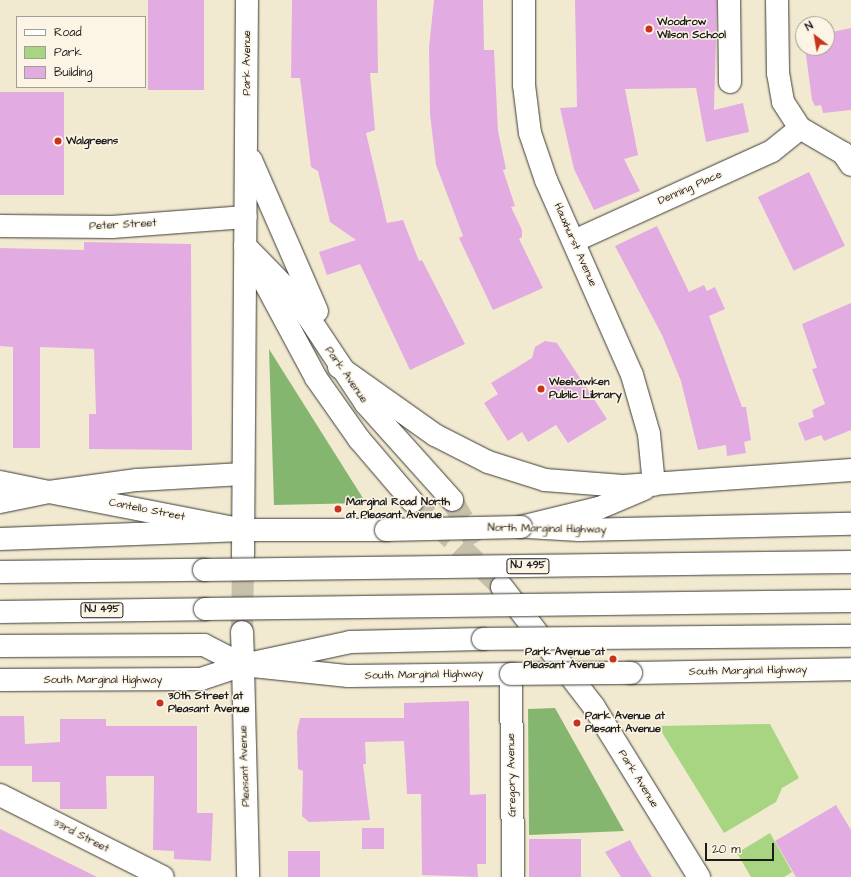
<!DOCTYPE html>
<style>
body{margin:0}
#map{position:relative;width:851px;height:877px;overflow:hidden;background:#f2ead0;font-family:"Architects Daughter",sans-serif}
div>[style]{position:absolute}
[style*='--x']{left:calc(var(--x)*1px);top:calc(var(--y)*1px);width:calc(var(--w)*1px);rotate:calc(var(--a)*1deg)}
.green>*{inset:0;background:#a7d581}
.forest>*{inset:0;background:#85b66f}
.building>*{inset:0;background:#e2ace3;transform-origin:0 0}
.major-tunnel>*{height:22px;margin-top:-11px;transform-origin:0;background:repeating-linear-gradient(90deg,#c7c1ac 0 22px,transparent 0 33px)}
.roads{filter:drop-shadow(0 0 1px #3c3b37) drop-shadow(0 0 1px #3c3b37)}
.minor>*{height:22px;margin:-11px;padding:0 11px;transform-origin:11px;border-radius:11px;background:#fff}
.major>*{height:22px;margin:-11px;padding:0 11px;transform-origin:11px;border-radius:11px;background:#fff}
.highway>*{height:22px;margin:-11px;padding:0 11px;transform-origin:11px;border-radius:11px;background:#fff}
.bridges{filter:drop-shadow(0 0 1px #3c3b37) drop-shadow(0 0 1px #3c3b37)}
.major-bridge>*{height:22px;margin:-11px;padding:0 11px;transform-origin:11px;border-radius:11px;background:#fff}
.highway-bridge>*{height:22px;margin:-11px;padding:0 11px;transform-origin:11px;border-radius:11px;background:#fff}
.dots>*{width:11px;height:11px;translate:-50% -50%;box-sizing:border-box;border:2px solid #fcf5e5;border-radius:50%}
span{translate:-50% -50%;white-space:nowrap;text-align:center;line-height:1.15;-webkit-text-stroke:3px #fcf5e5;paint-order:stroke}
.shield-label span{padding:1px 3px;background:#fcf5e5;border:1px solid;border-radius:3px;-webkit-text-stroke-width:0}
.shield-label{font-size:10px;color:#1c1c1c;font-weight:700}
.poi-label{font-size:11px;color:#1c1c1c;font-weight:700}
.left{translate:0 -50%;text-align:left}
.right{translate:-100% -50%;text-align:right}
.street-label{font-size:11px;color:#1c1c1c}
.legend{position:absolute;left:16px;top:16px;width:130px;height:72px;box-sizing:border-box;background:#fcf5e5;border:1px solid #a29e95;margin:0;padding:5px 7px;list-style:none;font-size:12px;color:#1c1c1c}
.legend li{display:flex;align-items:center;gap:8px;height:20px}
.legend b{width:20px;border:1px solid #a29e95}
.north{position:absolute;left:795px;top:16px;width:40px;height:40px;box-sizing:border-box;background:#fcf5e5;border:1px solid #a29e95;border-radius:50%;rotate:329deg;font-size:11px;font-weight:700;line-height:16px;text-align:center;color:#1c1c1c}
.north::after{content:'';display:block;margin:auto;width:14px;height:18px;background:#c8321e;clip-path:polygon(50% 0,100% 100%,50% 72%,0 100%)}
.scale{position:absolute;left:705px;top:843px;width:69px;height:18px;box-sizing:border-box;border:2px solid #1c1c1c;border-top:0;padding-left:5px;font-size:12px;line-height:14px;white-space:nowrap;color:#1c1c1c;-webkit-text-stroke:3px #fcf5e5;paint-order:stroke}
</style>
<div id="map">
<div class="green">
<div style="clip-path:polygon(770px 724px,799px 778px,782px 788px,776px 802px,724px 833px,658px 726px)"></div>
<div style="clip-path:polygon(770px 833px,792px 872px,784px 877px,751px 877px,737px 853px)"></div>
</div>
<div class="forest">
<div style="clip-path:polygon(269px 349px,366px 503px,274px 505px)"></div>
<div style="clip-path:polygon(555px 708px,624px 831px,529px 835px,528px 709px)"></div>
</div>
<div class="building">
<div style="left:148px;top:0;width:56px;height:90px"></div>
<div style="clip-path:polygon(292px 0,377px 0,378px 73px,370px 73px,375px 130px,366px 133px,387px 223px,403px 220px,419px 261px,422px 260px,465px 344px,410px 370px,360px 264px,327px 275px,319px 252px,356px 240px,330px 222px,318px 171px,311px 167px,300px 78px,291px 78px)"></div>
<div style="clip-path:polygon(434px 0,483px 0,484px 50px,494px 50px,498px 131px,506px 169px,503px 170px,515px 206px,511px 207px,522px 230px,522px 237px,519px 239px,543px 288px,493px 310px,459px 238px,463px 236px,436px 165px,430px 114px,429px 47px)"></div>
<div style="clip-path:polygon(575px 0,717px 0,714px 110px,743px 103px,749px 132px,706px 142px,696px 88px,625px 89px,638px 155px,624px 159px,640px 191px,594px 210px,574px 169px,560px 108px,577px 107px)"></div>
<div style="clip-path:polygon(851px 28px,851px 110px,823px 113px,821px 105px,815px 106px,812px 100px,805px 48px,827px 48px,827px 33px)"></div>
<div style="left:0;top:92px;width:64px;height:103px"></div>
<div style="left:809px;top:172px;width:82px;height:57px;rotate:64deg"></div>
<div style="clip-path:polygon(657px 226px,689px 292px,704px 285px,707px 291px,715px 287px,725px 309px,709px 316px,742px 407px,746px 407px,751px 440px,744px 442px,746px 453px,727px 456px,726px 445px,698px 450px,681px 381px,662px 335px,615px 246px)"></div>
<div style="clip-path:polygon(84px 242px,191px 244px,192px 450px,89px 449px,89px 414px,96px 414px,94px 349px,40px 347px,40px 448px,13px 448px,13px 347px,0 346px,0 248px,84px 250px)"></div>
<div style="clip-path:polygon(851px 303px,851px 430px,824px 441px,821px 435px,805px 441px,798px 423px,814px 417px,812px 410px,825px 404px,812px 369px,817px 368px,802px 324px)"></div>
<div style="clip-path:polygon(545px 341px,557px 343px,607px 419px,568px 443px,556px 425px,528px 442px,522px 432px,508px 441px,484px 403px,498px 394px,491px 383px,532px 358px,535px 347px)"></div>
<div style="clip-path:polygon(469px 701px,470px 795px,486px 794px,486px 864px,477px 864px,478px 877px,422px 875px,421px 794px,407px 794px,404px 741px,365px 742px,366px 764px,363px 764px,370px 820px,309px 822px,302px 816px,303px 771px,298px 769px,297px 732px,300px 718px,404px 718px,404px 703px)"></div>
<div style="clip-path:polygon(0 716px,24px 716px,25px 744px,60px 742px,60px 719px,106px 719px,106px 726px,197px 726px,197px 813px,213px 813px,211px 861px,174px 859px,174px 851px,153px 850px,154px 776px,106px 776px,107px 809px,60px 809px,60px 782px,32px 782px,32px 766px,0 766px)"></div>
<div style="clip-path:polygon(836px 805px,851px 830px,851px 877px,796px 877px,775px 841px)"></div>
<div style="left:384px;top:828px;width:21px;height:22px;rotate:90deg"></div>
<div style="clip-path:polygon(0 829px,97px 877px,0 877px)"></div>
<div style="left:529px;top:839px;width:52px;height:38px"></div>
<div style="clip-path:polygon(630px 840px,636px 851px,652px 877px,621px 877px,605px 852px)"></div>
<div style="left:320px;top:851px;width:26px;height:32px;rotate:90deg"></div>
</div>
<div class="major-tunnel">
<div style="--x:452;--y:500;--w:49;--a:60.8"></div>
<div style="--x:412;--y:501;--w:124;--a:43.7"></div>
<div style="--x:242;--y:632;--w:76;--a:-89.2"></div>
</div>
<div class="roads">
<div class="minor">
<div style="--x:524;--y:0;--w:85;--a:90"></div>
<div style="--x:524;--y:85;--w:48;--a:82.9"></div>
<div style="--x:530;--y:133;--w:50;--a:71.2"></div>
<div style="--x:546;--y:180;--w:213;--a:66.2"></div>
<div style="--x:632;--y:375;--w:61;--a:73.9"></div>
<div style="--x:649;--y:434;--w:51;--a:84.4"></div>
<div style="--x:729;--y:0;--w:82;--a:89.3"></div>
<div style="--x:777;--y:0;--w:73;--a:89.2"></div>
<div style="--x:778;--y:73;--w:29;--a:80"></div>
<div style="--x:783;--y:102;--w:31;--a:57"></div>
<div style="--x:800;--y:128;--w:50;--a:30.2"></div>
<div style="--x:843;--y:153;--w:14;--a:56"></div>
<div style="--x:0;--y:226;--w:112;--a:0.5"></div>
<div style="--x:112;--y:227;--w:134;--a:-4.3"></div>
<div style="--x:574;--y:241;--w:217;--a:-24.4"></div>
<div style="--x:772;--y:151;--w:36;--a:-39"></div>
<div style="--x:0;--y:482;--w:50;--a:11.5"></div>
<div style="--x:49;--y:492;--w:89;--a:-7.8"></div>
<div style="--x:137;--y:480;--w:106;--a:-3.2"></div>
<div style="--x:243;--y:665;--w:212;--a:88.6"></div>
<div style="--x:511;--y:674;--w:203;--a:89.4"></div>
<div style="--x:0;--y:795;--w:182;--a:26.7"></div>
</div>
<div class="major">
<div style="--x:251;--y:160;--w:165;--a:66.4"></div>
<div style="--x:245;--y:246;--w:71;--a:45.6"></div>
<div style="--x:295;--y:297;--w:128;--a:56.4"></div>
<div style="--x:366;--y:404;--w:129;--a:48.1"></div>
<div style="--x:256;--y:266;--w:127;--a:61.8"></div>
<div style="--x:316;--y:378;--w:75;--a:54.8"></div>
<div style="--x:359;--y:439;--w:82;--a:49.5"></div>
<div style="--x:0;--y:502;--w:50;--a:-11.5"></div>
<div style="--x:49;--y:492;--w:199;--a:11"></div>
<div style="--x:244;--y:530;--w:142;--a:0"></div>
<div style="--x:528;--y:527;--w:51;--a:3.4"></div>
<div style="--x:579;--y:530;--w:272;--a:-1.3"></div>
<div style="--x:243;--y:556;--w:556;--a:-89.59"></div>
<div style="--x:502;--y:587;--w:151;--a:52.5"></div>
<div style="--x:594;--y:707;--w:200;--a:58.3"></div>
<div style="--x:242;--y:632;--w:33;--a:88"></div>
<div style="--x:631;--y:673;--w:220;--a:-1"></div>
<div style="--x:0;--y:680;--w:201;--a:-0.3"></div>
<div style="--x:201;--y:679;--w:44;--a:-18.4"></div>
<div style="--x:243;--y:665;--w:106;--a:6"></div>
<div style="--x:348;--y:676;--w:163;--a:-0.7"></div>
</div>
<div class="highway">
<div style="--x:339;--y:367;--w:118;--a:35.3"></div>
<div style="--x:435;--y:435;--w:59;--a:27"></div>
<div style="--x:488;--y:462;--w:60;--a:17.5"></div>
<div style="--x:545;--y:480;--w:78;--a:4.4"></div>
<div style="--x:623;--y:486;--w:229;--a:-4"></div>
<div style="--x:521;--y:527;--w:80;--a:-13.7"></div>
<div style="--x:599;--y:508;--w:49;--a:-22.9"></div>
<div style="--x:0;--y:539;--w:244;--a:-2.1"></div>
<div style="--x:0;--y:572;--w:204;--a:-0.6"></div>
<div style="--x:0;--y:612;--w:205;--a:-0.8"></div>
<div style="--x:0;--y:646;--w:204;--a:-0.3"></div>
<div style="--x:204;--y:645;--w:44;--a:27.1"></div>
<div style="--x:243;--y:665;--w:109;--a:-12.1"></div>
<div style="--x:350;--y:642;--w:133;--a:-1.3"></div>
</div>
</div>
<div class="bridges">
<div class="major-bridge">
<div style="--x:386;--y:530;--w:135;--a:-1.3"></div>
<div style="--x:511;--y:674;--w:120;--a:-0.5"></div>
</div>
<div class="highway-bridge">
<div style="--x:204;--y:570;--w:647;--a:-0.71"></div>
<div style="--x:205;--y:609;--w:646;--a:-0.71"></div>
<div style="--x:483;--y:639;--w:368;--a:-0.5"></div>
</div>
</div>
<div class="dots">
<div style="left:649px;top:29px;background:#c8321e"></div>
<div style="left:58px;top:141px;background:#c8321e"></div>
<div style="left:541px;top:389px;background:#c8321e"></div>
<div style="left:338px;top:509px;background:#c8321e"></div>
<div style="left:613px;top:659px;background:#c8321e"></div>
<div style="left:160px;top:703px;background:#c8321e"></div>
<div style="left:577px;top:723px;background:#c8321e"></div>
</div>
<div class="shield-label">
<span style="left:528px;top:566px">NJ 495</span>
<span style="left:102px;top:610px">NJ 495</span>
</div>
<div class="poi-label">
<span class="left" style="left:657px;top:29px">Woodrow<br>Wilson School</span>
<span class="left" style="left:66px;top:141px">Walgreens</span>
<span class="left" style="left:549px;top:389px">Weehawken<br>Public Library</span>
<span class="left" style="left:346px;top:509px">Marginal Road North<br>at Pleasant Avenue</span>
<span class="right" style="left:605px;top:659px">Park Avenue at<br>Pleasant Avenue</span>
<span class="left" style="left:168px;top:703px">30th Street at<br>Pleasant Avenue</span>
<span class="left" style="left:585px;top:723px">Park Avenue at<br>Plesant Avenue</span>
</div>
<div class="street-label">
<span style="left:247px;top:63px;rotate:-90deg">Park Avenue</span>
<span style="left:690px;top:188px;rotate:-24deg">Denning Place</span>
<span style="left:123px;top:225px;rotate:-3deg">Peter Street</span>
<span style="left:575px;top:245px;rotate:66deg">Hauxhurst Avenue</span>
<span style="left:346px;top:375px;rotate:55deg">Park Avenue</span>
<span style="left:147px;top:510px;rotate:11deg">Cantello Street</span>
<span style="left:547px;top:529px;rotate:1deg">North Marginal Highway</span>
<span style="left:748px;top:671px;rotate:-1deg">South Marginal Highway</span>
<span style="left:424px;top:675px;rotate:-1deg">South Marginal Highway</span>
<span style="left:103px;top:680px">South Marginal Highway</span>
<span style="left:245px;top:766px;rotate:-92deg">Pleasant Avenue</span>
<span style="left:512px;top:775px;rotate:-91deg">Gregory Avenue</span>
<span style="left:638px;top:779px;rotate:58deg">Park Avenue</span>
<span style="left:81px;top:836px;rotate:27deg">33rd Street</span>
</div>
<ul class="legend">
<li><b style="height:5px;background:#fff"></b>Road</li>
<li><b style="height:11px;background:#a7d581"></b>Park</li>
<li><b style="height:11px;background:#e2ace3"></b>Building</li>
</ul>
<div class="north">N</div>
<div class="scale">20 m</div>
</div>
